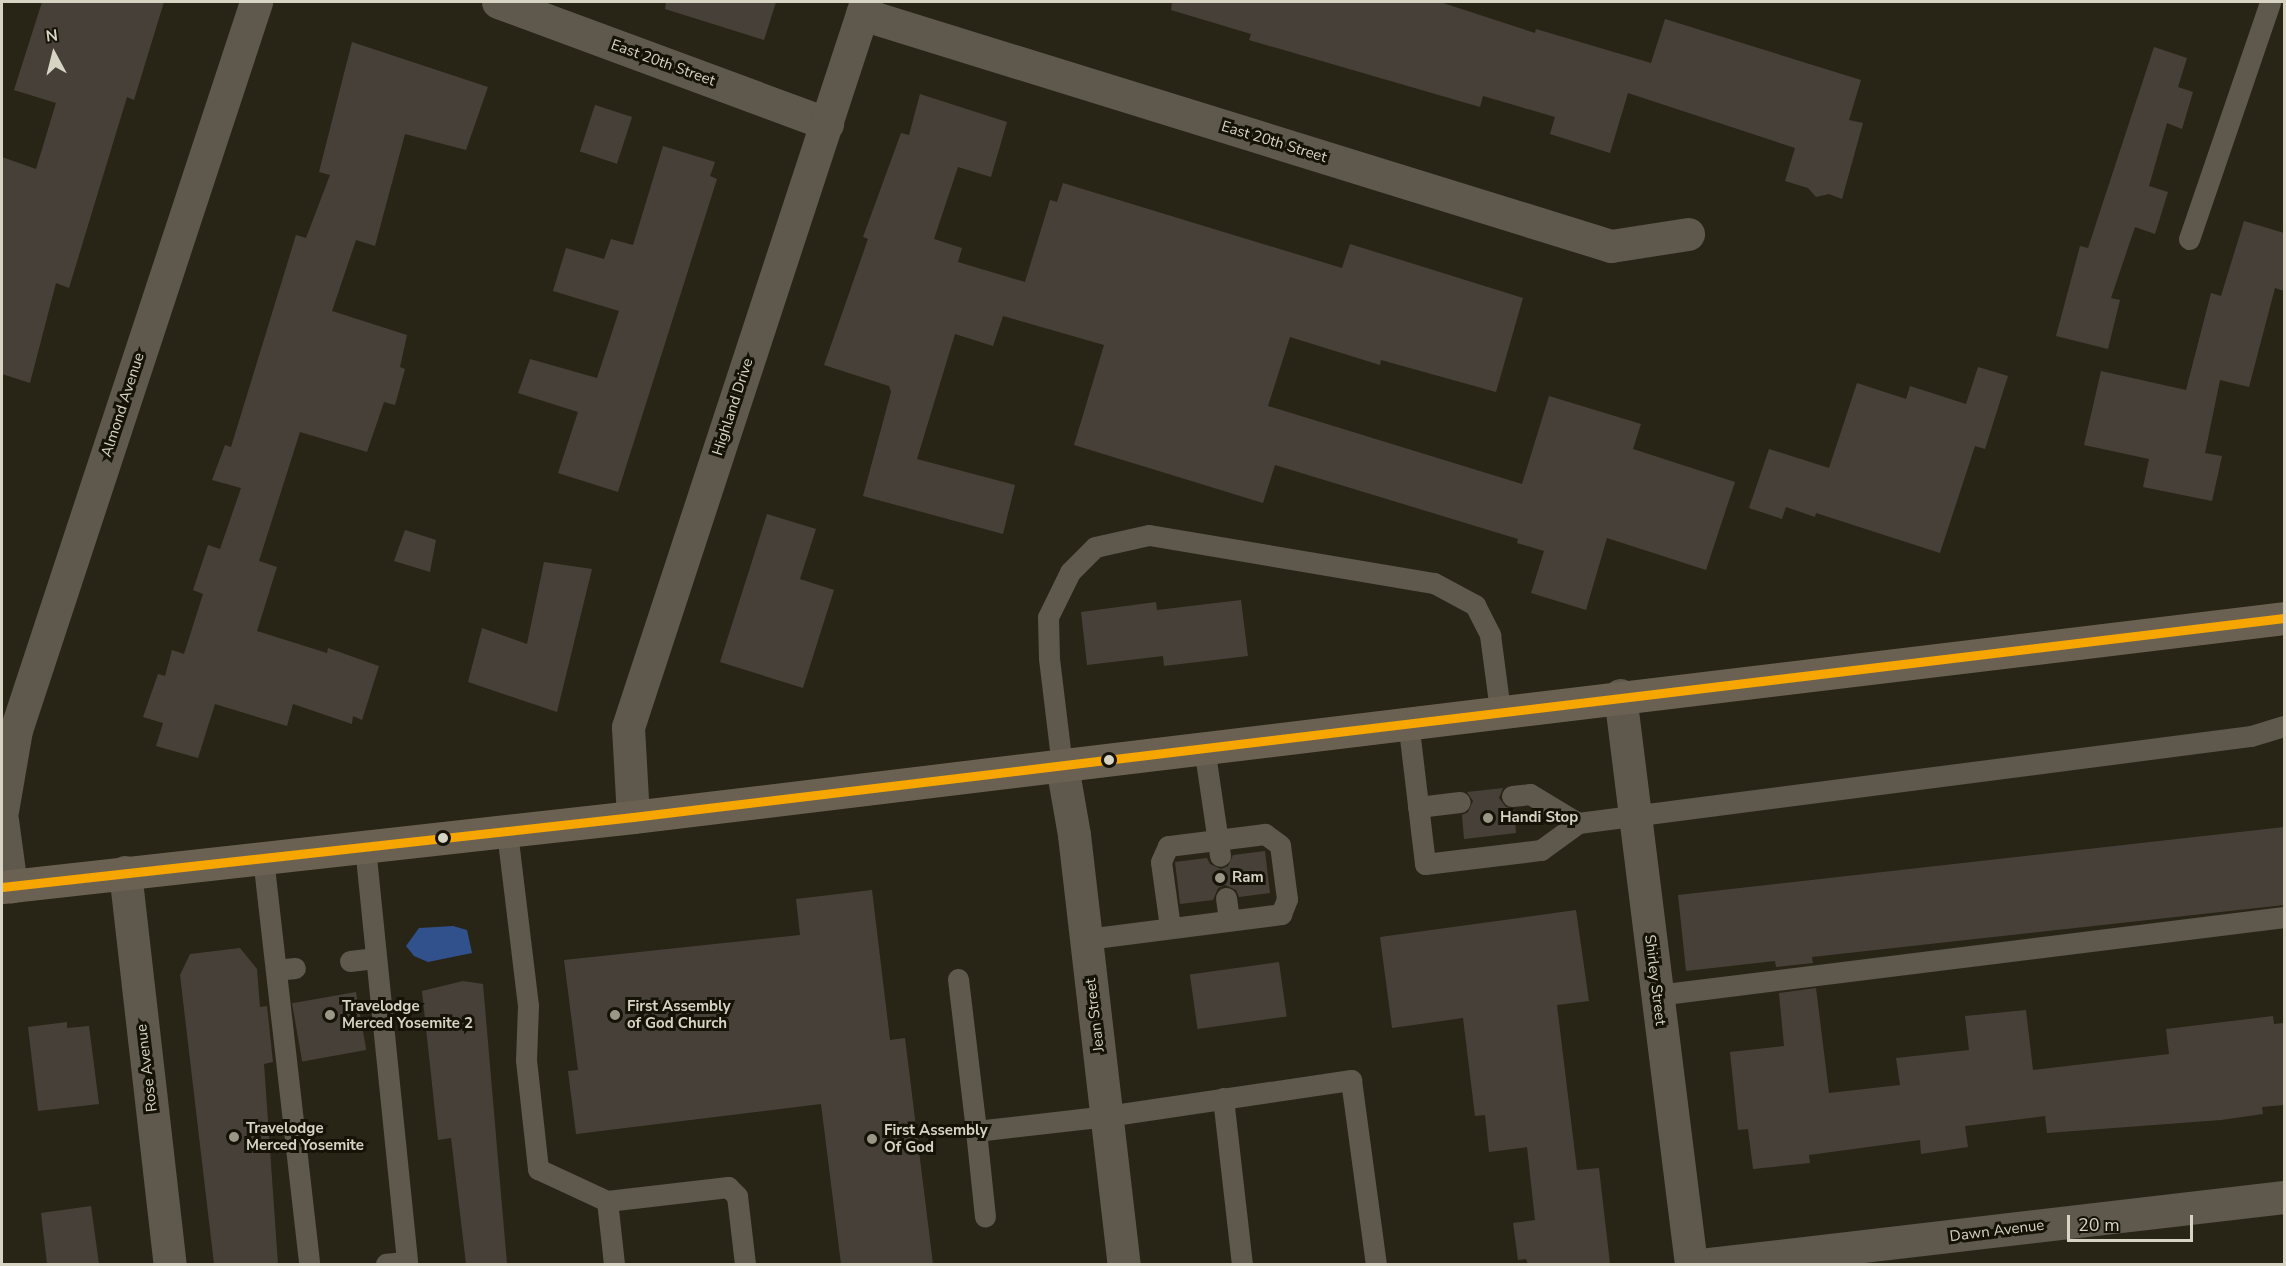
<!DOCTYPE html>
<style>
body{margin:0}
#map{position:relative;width:2286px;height:1266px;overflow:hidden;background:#282516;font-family:"Nunito Sans",sans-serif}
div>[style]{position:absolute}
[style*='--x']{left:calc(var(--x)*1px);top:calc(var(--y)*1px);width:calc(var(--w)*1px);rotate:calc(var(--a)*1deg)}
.water>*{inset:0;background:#30518c}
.building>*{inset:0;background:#474039;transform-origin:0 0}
.lane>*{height:21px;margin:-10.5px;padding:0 10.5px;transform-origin:10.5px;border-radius:10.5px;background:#5e584d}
.street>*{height:33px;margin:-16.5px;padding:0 16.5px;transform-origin:16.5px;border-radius:16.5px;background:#5e584d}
.primary>*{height:33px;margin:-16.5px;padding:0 16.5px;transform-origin:16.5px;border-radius:16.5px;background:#6b6152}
.bus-1>*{height:9px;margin:-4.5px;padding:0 4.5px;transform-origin:4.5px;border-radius:4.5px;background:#f7a600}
.dots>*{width:16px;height:16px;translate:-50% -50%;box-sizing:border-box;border:3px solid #151307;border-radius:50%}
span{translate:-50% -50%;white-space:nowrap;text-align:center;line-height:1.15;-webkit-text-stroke:6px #151307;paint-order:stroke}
.street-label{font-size:15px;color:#d7d4c4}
.poi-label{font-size:15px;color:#d7d4c4;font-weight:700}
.left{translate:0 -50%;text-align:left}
.frame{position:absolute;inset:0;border:3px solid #d7d4c4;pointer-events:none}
.north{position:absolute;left:24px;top:24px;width:60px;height:60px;-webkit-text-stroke:4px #151307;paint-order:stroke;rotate:353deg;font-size:16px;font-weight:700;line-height:24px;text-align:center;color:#d7d4c4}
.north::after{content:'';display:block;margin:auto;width:21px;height:27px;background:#d7d4c4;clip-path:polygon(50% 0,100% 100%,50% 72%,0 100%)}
.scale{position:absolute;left:2067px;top:1215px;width:126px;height:27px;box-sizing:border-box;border:3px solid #d7d4c4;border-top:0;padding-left:8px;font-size:18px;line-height:21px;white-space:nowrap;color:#d7d4c4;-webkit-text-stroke:4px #151307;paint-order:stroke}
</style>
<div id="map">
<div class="water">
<div style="clip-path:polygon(453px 926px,467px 930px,472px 953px,428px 962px,414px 956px,406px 946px,419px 928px)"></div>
</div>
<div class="building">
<div style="clip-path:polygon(42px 2px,164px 2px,134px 100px,127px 97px,69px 288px,56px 283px,30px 383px,2px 374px,2px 157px,36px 169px,56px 103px,14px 90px)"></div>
<div style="clip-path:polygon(666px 2px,776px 2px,764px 40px,665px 9px)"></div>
<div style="clip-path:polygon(1172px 2px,1440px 2px,1535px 33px,1536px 29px,1651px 63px,1665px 19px,1861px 80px,1849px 120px,1863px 123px,1842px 199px,1829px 194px,1816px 197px,1808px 188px,1785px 181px,1795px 148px,1628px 93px,1610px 153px,1550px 134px,1555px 117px,1483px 96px,1480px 107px,1249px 40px,1251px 34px,1171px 10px)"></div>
<div style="clip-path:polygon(352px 42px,488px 87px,466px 150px,405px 134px,375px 246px,356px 240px,332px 311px,407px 335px,400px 367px,405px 369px,395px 405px,384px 402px,367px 452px,300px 432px,259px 561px,277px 567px,257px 631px,327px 653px,328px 648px,379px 666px,362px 720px,353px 716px,352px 724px,293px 704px,287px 726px,215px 704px,198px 758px,156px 746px,163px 723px,143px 717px,158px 674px,165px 676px,172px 650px,184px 654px,203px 594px,193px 590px,208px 545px,220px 549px,241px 488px,212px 480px,225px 445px,231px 447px,296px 235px,306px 238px,330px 175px,319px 172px)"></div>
<div style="clip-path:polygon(2154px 47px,2187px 58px,2178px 87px,2193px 92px,2182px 129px,2167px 123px,2149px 186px,2168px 192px,2155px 234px,2135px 227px,2111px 298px,2120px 300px,2108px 349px,2056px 336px,2080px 246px,2088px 248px)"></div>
<div style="clip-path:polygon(920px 94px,1007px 122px,991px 177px,958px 167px,934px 239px,962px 248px,958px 262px,1025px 282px,1050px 200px,1057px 202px,1063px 183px,1342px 268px,1350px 244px,1523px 298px,1496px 392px,1381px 360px,1380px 365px,1290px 337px,1268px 406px,1522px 484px,1549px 396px,1641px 424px,1633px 449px,1735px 482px,1706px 570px,1607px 538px,1586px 610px,1531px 593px,1544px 551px,1517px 543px,1518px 539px,1275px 465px,1263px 503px,1074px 445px,1104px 345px,1003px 316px,993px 346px,955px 334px,917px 459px,1015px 485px,1003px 534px,863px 496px,891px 392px,889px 386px,824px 365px,868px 239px,863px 237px,901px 133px,909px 135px)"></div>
<div style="left:595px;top:105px;width:39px;height:49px;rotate:18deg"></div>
<div style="clip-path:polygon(663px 146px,715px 162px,710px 176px,717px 179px,618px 492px,558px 473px,578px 412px,518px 393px,530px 359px,597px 378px,619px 311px,553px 291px,566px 248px,604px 259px,611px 239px,633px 245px)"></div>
<div style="clip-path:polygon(2244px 221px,2284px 233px,2284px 291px,2275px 288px,2249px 387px,2220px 380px,2205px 453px,2222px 456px,2212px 501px,2143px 487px,2149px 459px,2084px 445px,2101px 371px,2186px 390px,2211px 293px,2221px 296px)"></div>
<div style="clip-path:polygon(1978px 367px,2008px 376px,1985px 449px,1975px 446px,1940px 553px,1816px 513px,1815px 517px,1786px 507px,1782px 519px,1749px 508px,1769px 449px,1829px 468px,1857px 383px,1906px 399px,1910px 386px,1966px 404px)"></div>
<div style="clip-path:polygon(767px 514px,816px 529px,800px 579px,834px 590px,803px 688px,720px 662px)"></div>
<div style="clip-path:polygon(405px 530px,436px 540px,430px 572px,394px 561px)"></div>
<div style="clip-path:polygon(544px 562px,592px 569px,557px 712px,468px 682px,482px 628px,527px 644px)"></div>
<div style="clip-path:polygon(1241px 600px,1248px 656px,1164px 666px,1163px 656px,1087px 665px,1081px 612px,1156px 602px,1157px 610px)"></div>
<div style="clip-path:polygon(1503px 788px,1499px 798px,1506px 807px,1514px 809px,1516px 833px,1464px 839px,1462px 815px,1468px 812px,1473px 801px,1467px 792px)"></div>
<div style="clip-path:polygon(2284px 827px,2284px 905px,1812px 957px,1813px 963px,1776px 967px,1775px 961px,1686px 971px,1678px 895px)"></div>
<div style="clip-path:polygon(1265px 851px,1270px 893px,1239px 897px,1236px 890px,1225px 885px,1218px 888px,1213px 900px,1180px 904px,1175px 862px,1207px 858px,1210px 864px,1221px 869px,1228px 866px,1233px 855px)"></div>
<div style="clip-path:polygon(872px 890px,890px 1040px,905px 1038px,933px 1264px,841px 1264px,821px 1104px,576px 1134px,568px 1071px,578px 1070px,564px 960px,800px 935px,796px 899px)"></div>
<div style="clip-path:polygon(1576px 910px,1589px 1001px,1557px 1005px,1577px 1170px,1599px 1168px,1610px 1264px,1528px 1264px,1526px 1259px,1518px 1260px,1513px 1223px,1535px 1220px,1527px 1147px,1489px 1152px,1485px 1115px,1475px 1116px,1463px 1018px,1392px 1028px,1380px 937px)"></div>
<div style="clip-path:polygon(240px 948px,257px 969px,260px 1007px,267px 1006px,273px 1062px,264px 1064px,278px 1264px,214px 1264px,180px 975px,190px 954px)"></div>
<div style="left:1279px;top:962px;width:55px;height:90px;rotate:82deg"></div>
<div style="clip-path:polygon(463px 981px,483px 984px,507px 1264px,466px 1264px,451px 1138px,438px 1140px,422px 991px)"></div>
<div style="clip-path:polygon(1816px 988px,1829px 1093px,1900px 1085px,1896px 1058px,1969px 1050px,1965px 1016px,2026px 1010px,2033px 1070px,2169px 1054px,2166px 1029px,2273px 1016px,2274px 1024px,2284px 1023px,2284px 1105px,2262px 1107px,2263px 1114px,2221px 1120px,2047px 1133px,2045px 1116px,1965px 1126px,1968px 1147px,1921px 1154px,1920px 1140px,1809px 1155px,1810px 1163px,1753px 1169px,1748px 1129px,1738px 1130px,1730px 1052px,1784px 1046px,1779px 993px)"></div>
<div style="left:356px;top:992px;width:59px;height:65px;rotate:80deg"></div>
<div style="clip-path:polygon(67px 1022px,67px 1028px,89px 1026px,99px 1104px,38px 1111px,28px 1027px)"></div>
<div style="clip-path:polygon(91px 1206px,99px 1264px,47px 1264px,41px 1213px)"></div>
</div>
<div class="lane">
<div style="--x:2189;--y:239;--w:250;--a:-71.1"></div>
<div style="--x:1408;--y:721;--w:144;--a:83.2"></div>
<div style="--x:1425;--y:864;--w:117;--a:-6.9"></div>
<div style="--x:1541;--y:850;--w:46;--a:-36.1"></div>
<div style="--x:1578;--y:823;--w:679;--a:-7.37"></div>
<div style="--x:2251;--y:736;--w:34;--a:-17"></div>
<div style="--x:1204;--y:747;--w:110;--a:81.6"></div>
<div style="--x:1062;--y:766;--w:109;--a:-96.9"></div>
<div style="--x:1049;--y:658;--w:41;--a:-91.4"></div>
<div style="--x:1048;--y:617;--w:50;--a:-63.9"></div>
<div style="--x:1070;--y:572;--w:35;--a:-45"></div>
<div style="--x:1095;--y:547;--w:55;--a:-12.5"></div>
<div style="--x:1149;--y:535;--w:289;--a:9.6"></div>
<div style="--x:1434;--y:583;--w:47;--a:28.2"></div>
<div style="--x:1475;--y:605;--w:34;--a:63"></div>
<div style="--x:1490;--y:635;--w:76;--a:82.4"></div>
<div style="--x:1512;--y:796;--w:18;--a:-6"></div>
<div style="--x:1530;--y:794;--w:56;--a:31.1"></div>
<div style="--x:1418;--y:807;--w:42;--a:-6.8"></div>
<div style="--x:507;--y:832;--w:175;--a:83.1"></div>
<div style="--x:528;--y:1006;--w:54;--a:92.1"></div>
<div style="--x:526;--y:1060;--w:110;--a:83.7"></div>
<div style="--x:538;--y:1169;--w:76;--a:24.9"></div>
<div style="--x:365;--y:847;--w:417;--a:84.2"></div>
<div style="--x:407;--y:1262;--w:21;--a:175"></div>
<div style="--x:263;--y:858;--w:409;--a:83.5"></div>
<div style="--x:1226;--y:898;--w:22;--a:82"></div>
<div style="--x:1087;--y:939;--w:196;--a:-7.3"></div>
<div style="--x:1281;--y:914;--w:16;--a:-68"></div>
<div style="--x:1287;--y:899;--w:54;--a:-97.4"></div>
<div style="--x:1280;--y:845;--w:19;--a:-144"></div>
<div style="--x:1265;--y:834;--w:98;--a:172.9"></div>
<div style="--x:1168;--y:846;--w:17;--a:114"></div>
<div style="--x:1161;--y:862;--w:66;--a:82.1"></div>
<div style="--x:350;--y:961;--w:26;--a:-7"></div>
<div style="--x:276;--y:970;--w:19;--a:-6"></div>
<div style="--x:958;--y:979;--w:153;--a:83.2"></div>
<div style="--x:976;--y:1131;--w:132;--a:-6.5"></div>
<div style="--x:1107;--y:1116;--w:247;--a:-8.4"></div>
<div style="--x:1351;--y:1080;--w:186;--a:82.3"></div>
<div style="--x:1657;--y:995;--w:632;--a:-7.09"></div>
<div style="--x:1223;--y:1098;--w:167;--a:83.5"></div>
<div style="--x:976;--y:1131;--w:86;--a:84"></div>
<div style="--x:614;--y:1264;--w:63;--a:-96.3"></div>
<div style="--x:607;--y:1201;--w:122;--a:-6.6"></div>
<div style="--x:728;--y:1187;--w:13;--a:45"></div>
<div style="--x:737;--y:1196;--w:68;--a:83.3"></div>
</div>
<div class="street">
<div style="--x:498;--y:2;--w:351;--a:20.3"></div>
<div style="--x:862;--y:14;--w:784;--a:17.21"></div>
<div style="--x:1611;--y:246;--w:78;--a:-8.9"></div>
<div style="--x:1620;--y:695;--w:573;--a:82.89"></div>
<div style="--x:1062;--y:766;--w:70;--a:80.1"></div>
<div style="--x:1074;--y:835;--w:432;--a:83.4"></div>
<div style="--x:2;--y:811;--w:82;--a:-80.2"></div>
<div style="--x:16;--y:730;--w:767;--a:-71.75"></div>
<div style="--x:633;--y:817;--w:90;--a:-93.2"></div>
<div style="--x:628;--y:727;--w:763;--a:-71.83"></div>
<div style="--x:2;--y:820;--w:67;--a:82.2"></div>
<div style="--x:125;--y:872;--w:395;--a:83.5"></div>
<div style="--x:1709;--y:1264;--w:579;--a:-6.65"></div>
</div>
<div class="primary">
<div style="--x:2;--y:887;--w:635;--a:-6.33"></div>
<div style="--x:633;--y:817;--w:1663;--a:-6.87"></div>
</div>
<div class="bus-1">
<div style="--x:2;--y:887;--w:635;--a:-6.33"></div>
<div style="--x:633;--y:817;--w:1663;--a:-6.87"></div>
</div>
<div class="dots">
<div style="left:1109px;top:760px;background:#d7d4c4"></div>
<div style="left:1488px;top:818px;background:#9a9787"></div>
<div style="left:443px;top:838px;background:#d7d4c4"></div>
<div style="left:1220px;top:878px;background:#9a9787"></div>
<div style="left:330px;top:1015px;background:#9a9787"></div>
<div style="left:615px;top:1015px;background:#9a9787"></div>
<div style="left:234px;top:1137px;background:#9a9787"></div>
<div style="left:872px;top:1139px;background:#9a9787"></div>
</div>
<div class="street-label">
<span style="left:663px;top:63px;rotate:20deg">East 20th Street</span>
<span style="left:1274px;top:142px;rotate:17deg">East 20th Street</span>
<span style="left:123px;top:405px;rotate:-72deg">Almond Avenue</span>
<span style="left:733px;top:407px;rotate:-72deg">Highland Drive</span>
<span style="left:1655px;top:980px;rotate:83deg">Shirley Street</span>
<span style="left:1095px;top:1015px;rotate:-97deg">Jean Street</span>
<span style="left:147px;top:1068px;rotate:-97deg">Rose Avenue</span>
<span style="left:1997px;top:1231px;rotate:-7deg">Dawn Avenue</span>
</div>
<div class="poi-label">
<span class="left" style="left:1500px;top:818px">Handi Stop</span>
<span class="left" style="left:1232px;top:878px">Ram</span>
<span class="left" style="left:342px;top:1015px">Travelodge<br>Merced Yosemite 2</span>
<span class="left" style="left:627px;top:1015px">First Assembly<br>of God Church</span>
<span class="left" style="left:246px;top:1137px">Travelodge<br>Merced Yosemite</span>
<span class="left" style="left:884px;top:1139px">First Assembly<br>Of God</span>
</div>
<div class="frame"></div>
<div class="north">N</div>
<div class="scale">20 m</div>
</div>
